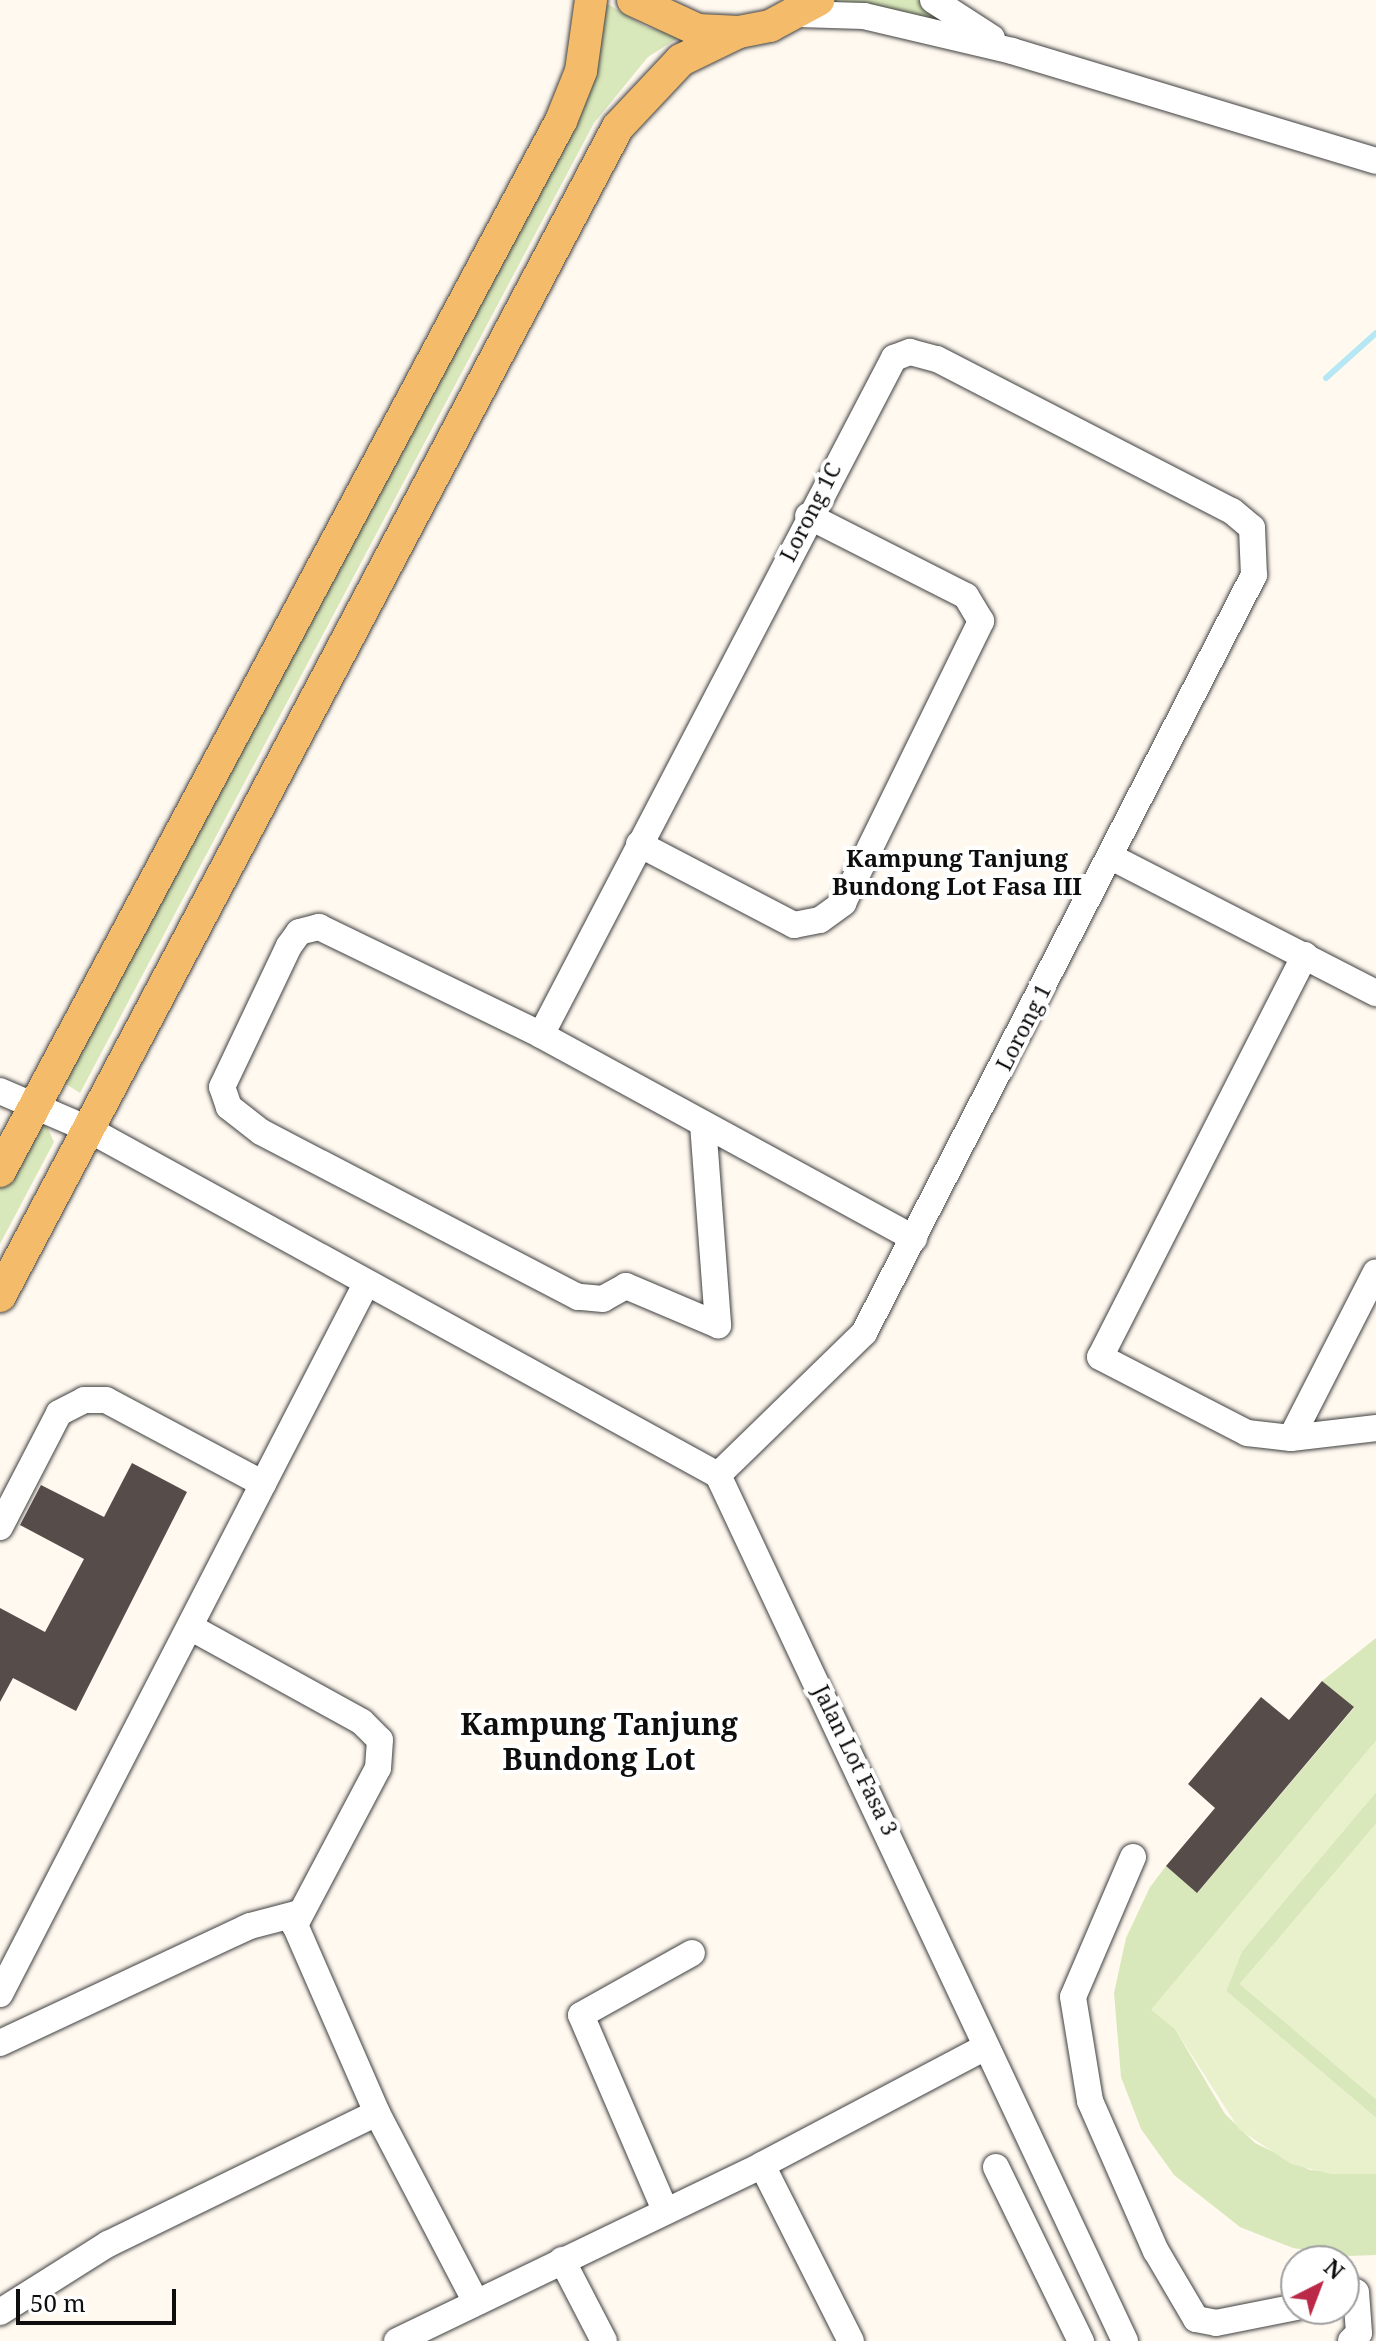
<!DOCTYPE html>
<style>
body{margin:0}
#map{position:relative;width:1376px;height:2341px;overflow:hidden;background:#fff9f0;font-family:"Noto Serif",serif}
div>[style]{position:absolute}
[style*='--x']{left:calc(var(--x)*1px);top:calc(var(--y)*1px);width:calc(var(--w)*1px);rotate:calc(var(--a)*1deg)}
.green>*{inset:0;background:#d9e8ba}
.pitch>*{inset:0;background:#e9f0cc}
.stream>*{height:6px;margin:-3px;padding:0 3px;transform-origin:3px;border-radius:3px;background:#b6e7f4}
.building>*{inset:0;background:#564d4b}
.roads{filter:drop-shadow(0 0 2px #414141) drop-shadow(0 0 2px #414141)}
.minor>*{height:26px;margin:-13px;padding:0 13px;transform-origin:13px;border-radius:13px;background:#fff}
.major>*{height:32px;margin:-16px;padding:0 16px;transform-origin:16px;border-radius:16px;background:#f4bc6a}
span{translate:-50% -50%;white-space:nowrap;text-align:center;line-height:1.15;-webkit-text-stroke:8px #fff;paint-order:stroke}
.street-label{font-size:22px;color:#0e0e0e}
.neighbourhood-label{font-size:24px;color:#0e0e0e;font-weight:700}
.district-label{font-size:30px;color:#0e0e0e;font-weight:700}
.north{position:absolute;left:1280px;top:2245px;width:80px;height:80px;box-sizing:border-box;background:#fff;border:2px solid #9f9f9f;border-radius:50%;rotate:42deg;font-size:22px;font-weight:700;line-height:32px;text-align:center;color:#0e0e0e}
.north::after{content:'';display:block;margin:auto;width:28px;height:36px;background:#ba2a48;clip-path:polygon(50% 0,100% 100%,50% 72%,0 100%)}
.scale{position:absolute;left:16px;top:2289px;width:160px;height:36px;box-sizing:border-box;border:4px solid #0e0e0e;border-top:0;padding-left:10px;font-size:24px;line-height:28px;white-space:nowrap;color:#0e0e0e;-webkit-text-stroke:6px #fff;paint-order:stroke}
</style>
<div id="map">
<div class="green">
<div style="clip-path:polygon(601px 0,646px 27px,681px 36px,648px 57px,594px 123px,80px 1093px,58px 1079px,570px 110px)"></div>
<div style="clip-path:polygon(918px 0,941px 21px,827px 1px,828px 0)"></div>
<div style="clip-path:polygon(40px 1111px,54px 1142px,0 1244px,0 1186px)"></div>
<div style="clip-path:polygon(1376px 1638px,1376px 1741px,1152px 2009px,1175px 2029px,1225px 2114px,1255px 2143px,1310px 2170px,1376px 2174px,1376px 2255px,1349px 2256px,1293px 2248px,1240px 2227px,1174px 2175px,1141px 2129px,1121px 2077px,1114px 1993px,1126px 1938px,1150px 1887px,1166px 1866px,1198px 1892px,1354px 1708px,1322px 1681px)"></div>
<div style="clip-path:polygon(1376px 1792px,1376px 1824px,1240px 1984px,1376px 2099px,1376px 2118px,1226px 1991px,1242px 1951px)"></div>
</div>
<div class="pitch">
<div style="clip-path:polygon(1376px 1741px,1376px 1792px,1242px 1951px,1226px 1991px,1376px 2118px,1376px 2174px,1331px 2174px,1291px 2164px,1239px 2129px,1175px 2029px,1151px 2010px)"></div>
<div style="clip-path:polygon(1376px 1824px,1376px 2099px,1240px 1984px)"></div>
</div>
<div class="stream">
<div style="--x:1326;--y:378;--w:67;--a:-42"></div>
</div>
<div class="building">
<div style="clip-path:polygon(132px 1463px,187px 1492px,76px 1711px,13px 1678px,0 1702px,0 1608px,45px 1632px,84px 1559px,20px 1525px,41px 1485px,104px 1517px)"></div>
<div style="clip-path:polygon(1322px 1681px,1354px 1707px,1197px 1893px,1166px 1866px,1215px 1808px,1188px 1784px,1261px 1697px,1289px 1720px)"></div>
</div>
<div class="roads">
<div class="minor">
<div style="--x:933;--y:0;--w:70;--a:32.8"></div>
<div style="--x:799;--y:14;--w:65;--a:1.8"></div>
<div style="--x:864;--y:16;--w:152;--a:13.3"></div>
<div style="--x:1012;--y:51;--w:380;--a:16.8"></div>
<div style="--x:639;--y:844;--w:175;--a:27.6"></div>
<div style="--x:794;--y:925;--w:26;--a:-11"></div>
<div style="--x:820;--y:920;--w:29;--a:-36"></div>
<div style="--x:843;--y:903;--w:314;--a:-63.9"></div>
<div style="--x:981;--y:621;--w:29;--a:-121"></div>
<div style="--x:966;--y:596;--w:177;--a:-153.1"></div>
<div style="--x:1111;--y:857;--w:298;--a:27.2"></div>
<div style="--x:1305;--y:955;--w:451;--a:117"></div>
<div style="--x:1100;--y:1357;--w:165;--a:27.3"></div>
<div style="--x:1247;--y:1433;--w:44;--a:6.5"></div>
<div style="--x:1291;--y:1438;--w:86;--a:-6.7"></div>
<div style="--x:541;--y:1035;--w:764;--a:-62.46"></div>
<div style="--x:894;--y:358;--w:17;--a:-21"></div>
<div style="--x:910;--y:352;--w:28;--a:15"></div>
<div style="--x:937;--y:359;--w:332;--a:27.3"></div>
<div style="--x:1232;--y:511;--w:26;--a:40"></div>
<div style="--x:1252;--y:528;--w:47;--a:87.6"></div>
<div style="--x:1254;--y:575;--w:852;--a:117.23"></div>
<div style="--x:864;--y:1333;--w:204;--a:135.8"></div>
<div style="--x:0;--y:1091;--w:96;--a:23.4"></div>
<div style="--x:88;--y:1129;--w:719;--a:28.78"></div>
<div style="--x:703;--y:1124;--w:202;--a:85.7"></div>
<div style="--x:718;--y:1325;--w:100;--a:-157"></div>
<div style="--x:626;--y:1286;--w:26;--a:151"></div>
<div style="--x:603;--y:1299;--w:25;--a:-175"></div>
<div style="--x:578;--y:1297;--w:357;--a:-152.5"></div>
<div style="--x:261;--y:1132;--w:41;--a:-142"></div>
<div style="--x:229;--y:1107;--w:21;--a:-109"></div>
<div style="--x:222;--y:1087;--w:156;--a:-64.6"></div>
<div style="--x:289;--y:946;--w:17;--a:-54"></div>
<div style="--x:299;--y:932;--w:21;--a:-14"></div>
<div style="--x:319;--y:927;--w:247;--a:25.9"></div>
<div style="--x:541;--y:1035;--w:425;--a:28.6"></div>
<div style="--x:1291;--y:1438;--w:186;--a:-62.9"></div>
<div style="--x:718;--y:1475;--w:957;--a:64.83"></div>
<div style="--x:0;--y:1527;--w:128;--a:-62.6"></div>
<div style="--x:59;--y:1413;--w:28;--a:-27"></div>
<div style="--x:84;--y:1400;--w:22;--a:0"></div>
<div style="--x:106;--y:1400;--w:178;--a:28.1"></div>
<div style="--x:190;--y:1627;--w:196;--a:28.9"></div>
<div style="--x:362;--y:1722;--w:25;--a:45"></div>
<div style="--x:380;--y:1740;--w:28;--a:94"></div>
<div style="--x:378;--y:1768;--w:178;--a:117.9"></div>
<div style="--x:295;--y:1925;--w:205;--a:66.4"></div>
<div style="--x:377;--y:2113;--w:213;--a:62.4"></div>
<div style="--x:1133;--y:1857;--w:152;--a:113.2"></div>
<div style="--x:1073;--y:1997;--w:105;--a:80.7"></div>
<div style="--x:1090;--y:2101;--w:164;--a:66.3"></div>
<div style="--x:1156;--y:2251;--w:79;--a:59.5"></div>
<div style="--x:1196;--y:2319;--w:20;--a:11"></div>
<div style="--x:1216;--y:2323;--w:82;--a:-11.3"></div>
<div style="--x:0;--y:1994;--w:797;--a:-62.73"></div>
<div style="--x:0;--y:2043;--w:276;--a:-25.1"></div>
<div style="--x:250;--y:1926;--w:48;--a:-14.6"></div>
<div style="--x:762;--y:2165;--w:197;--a:63.2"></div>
<div style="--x:996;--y:2167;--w:194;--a:64"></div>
<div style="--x:665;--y:2210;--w:212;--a:-113.3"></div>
<div style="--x:581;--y:2015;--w:127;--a:-29.2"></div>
<div style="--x:562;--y:2260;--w:91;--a:62.6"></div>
<div style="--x:0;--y:2312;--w:128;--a:-32.2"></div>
<div style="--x:108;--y:2244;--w:299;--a:-26"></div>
<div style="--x:397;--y:2341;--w:405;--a:-25.7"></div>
<div style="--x:762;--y:2165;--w:251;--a:-27.8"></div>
<div style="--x:1351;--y:2341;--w:11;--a:-45"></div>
<div style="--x:1359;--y:2333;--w:41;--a:-94.2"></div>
</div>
<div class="major">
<div style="--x:633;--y:0;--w:72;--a:24.8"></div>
<div style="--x:698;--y:30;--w:41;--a:2.8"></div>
<div style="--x:739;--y:32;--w:32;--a:-11"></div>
<div style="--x:770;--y:26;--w:55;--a:-28.4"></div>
<div style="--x:0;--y:1171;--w:1190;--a:-61.89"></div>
<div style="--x:561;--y:121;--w:54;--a:-68.2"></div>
<div style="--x:581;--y:71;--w:72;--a:-82"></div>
<div style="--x:0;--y:1296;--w:1322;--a:-62.14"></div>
<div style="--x:618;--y:127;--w:92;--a:-46.8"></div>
<div style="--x:681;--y:60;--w:64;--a:-25.8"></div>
</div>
</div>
<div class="street-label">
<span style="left:810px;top:512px;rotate:-63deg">Lorong 1C</span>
<span style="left:1023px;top:1027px;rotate:-63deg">Lorong 1</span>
<span style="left:856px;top:1760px;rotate:64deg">Jalan Lot Fasa 3</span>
</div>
<div class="neighbourhood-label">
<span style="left:957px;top:872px">Kampung Tanjung<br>Bundong Lot Fasa III</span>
</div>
<div class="district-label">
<span style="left:599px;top:1741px">Kampung Tanjung<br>Bundong Lot</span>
</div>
<div class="north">N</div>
<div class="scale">50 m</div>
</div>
